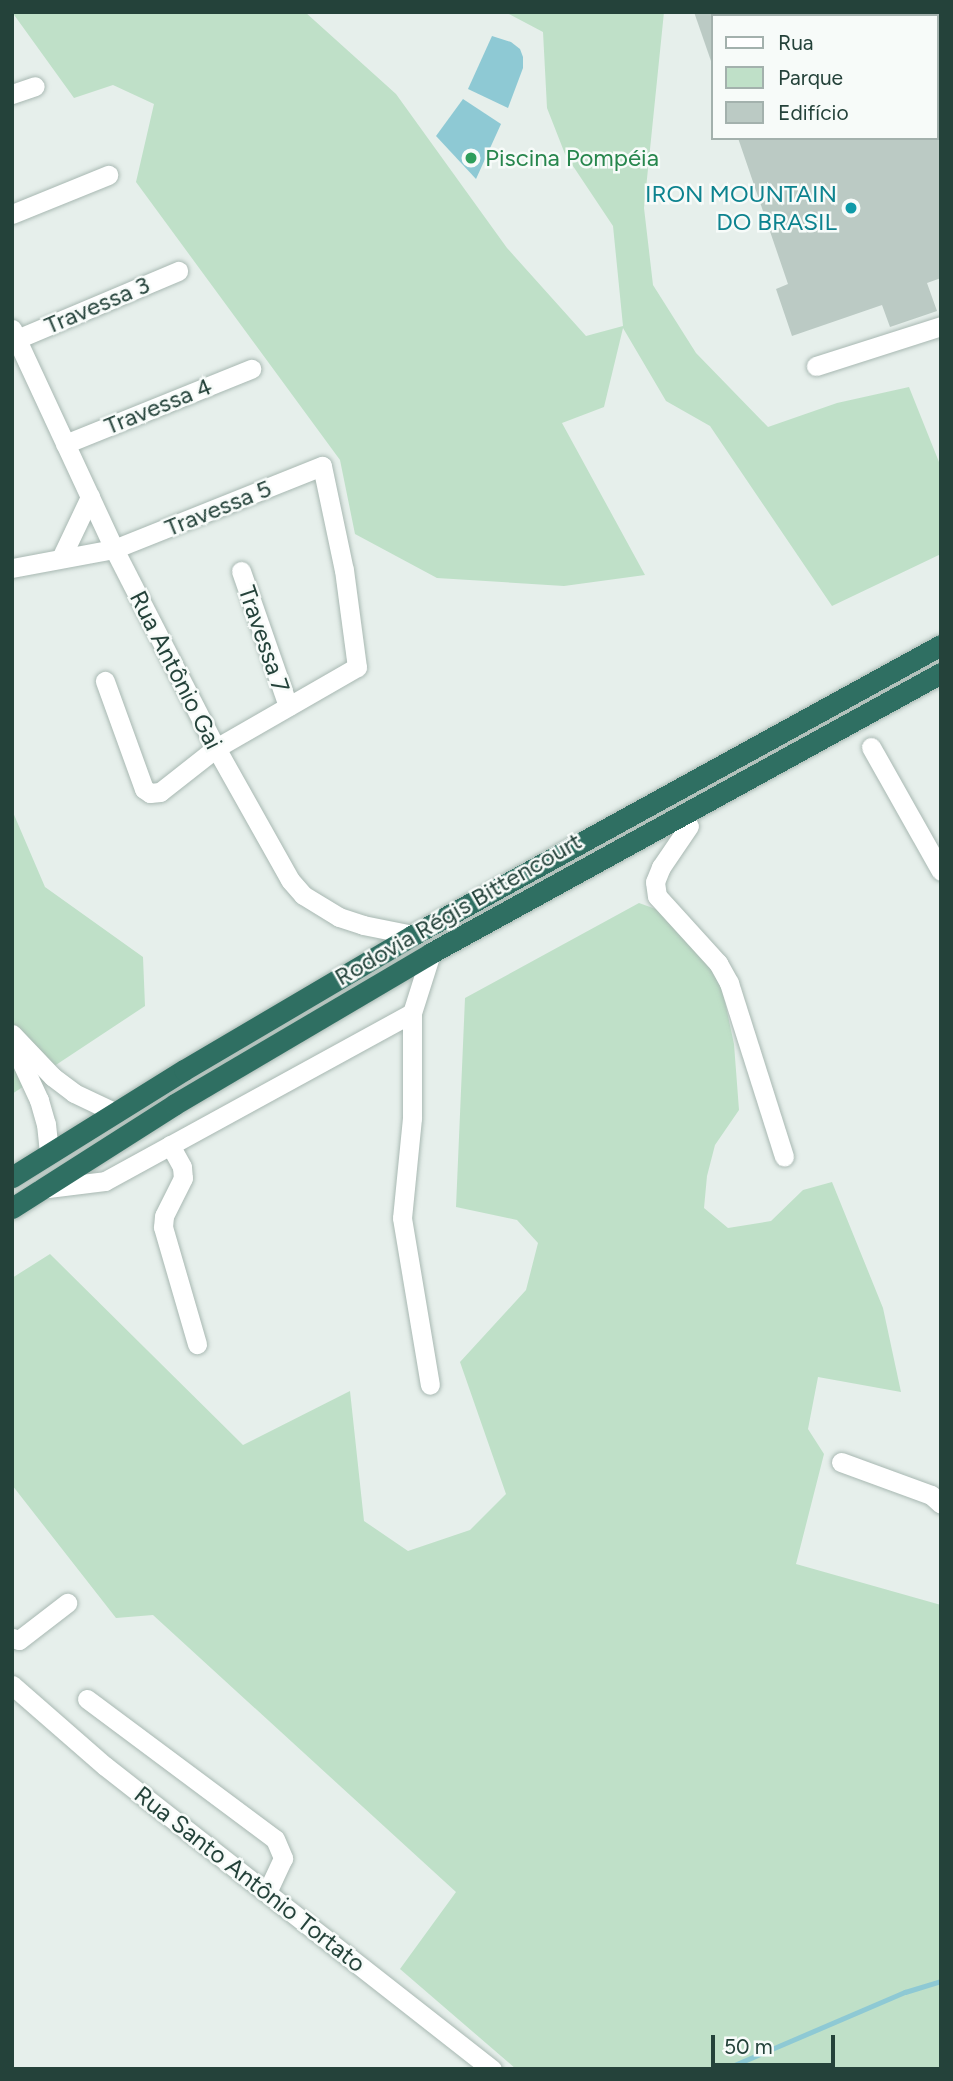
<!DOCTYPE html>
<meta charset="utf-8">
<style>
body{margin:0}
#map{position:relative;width:953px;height:2081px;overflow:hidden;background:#e6efeb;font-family:Figtree,sans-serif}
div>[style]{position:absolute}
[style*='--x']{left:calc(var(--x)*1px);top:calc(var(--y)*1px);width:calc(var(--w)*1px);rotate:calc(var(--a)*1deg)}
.green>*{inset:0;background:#bfe0c8}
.water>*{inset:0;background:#8ec9d4}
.stream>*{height:5px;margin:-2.5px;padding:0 2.5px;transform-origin:2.5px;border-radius:2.5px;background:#8ec9d4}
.building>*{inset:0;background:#bbcac4}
.roads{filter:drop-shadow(0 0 2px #a8b8b2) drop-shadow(0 0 2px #a8b8b2)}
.minor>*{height:19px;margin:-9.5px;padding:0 9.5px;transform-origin:9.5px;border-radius:9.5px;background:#fff}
.highway>*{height:21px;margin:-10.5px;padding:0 10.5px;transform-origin:10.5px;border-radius:10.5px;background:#2f6f62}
.dots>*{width:19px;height:19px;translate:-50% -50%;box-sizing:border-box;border:4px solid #f7fbf9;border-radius:50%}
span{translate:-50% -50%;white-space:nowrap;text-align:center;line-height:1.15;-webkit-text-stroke:5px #f7fbf9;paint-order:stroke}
.leisure-label{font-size:24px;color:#27864d}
.left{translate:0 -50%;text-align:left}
.culture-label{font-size:24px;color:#0d838f}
.right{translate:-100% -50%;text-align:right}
.street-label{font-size:24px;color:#24423a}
.frame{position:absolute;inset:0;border:14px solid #24423a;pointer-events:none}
.legend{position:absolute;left:711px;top:14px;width:228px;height:126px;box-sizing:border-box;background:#f7fbf9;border:2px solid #a3b1ad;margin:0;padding:9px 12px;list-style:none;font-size:21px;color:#24423a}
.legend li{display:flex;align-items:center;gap:14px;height:35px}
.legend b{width:35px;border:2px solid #a3b1ad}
.scale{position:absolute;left:711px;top:2035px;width:124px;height:32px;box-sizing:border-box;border:4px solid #24423a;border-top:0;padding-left:9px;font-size:21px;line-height:24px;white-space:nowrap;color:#24423a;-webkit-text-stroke:5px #f7fbf9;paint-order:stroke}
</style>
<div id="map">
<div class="green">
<div style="clip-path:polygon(12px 12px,305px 12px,396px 94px,507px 248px,586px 336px,623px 326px,613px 226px,565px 154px,547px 108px,543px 32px,505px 12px,664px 12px,644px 208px,653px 285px,696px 353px,768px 427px,837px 403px,909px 387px,941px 467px,941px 554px,832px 606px,710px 426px,666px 401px,623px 328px,604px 407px,562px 423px,645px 575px,564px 586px,437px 578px,355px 534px,340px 460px,136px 182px,154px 104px,113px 85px,74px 98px)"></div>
<div style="clip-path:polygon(12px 810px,45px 887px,143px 957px,145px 1006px,12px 1094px)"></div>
<div style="clip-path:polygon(639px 903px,689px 921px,722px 988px,734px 1044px,739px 1110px,715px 1145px,707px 1176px,704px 1208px,728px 1228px,771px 1221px,803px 1190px,832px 1182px,883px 1308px,901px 1392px,818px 1377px,808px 1429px,824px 1454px,796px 1564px,941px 1605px,941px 2069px,516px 2069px,400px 1969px,456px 1892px,153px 1615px,116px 1618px,12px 1485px,12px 1278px,50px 1254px,243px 1445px,350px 1391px,364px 1521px,408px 1551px,470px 1530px,506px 1494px,460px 1362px,526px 1290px,538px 1243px,517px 1220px,456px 1207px,465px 998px)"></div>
</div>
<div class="water">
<div style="clip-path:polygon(492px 36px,511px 42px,520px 49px,523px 57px,523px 68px,508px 108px,468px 89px)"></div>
<div style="clip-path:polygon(463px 99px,501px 124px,476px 179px,436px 136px)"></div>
</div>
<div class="stream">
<div style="--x:725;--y:2069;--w:196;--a:-23.2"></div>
<div style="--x:905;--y:1992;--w:38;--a:-17"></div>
</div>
<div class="building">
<div style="clip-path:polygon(694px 12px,713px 12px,713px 60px,711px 61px)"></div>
<div style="clip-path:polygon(738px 138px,941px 138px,941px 278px,927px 283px,937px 311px,890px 327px,882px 305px,792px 336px,776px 289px,788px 284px)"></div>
</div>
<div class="roads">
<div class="minor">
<div style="--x:12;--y:94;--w:24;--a:-19"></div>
<div style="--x:12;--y:214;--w:104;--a:-22.1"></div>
<div style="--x:12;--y:329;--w:242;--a:65.1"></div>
<div style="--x:114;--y:549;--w:224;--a:62.9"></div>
<div style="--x:216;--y:748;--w:151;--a:60.7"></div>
<div style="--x:290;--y:880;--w:20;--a:49"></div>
<div style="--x:303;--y:895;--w:42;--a:31.4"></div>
<div style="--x:339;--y:917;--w:25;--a:18"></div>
<div style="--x:363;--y:925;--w:51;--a:11.3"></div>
<div style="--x:17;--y:339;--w:175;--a:-22.9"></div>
<div style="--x:816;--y:366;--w:131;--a:-17.7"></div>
<div style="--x:65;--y:444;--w:201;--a:-22"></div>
<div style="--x:61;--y:558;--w:68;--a:-64.6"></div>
<div style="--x:12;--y:568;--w:104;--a:-10.6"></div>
<div style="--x:114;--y:549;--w:224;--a:-21.8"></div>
<div style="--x:322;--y:466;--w:106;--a:78.1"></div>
<div style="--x:344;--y:570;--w:98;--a:82.4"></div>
<div style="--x:357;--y:667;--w:163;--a:150.1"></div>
<div style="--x:216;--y:748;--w:71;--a:141.8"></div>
<div style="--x:160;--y:792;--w:10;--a:174"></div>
<div style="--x:150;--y:793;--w:7;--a:-146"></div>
<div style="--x:144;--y:789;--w:115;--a:-109.9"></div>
<div style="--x:241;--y:571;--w:143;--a:70.8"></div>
<div style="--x:871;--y:747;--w:142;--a:60.6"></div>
<div style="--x:689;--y:826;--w:50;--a:124.3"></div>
<div style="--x:661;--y:867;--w:16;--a:112"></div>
<div style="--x:655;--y:882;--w:14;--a:82"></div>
<div style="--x:657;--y:896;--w:91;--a:47.7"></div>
<div style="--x:718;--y:963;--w:23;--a:61"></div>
<div style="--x:729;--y:983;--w:182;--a:72.4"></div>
<div style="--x:412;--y:1013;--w:105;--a:90"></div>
<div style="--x:412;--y:1118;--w:100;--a:95.7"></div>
<div style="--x:402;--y:1218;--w:169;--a:80.5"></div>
<div style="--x:12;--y:1034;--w:59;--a:46.4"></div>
<div style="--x:53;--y:1077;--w:26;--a:37"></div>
<div style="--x:74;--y:1093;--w:44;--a:25.4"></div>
<div style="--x:13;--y:1044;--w:62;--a:65.1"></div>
<div style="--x:39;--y:1100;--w:25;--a:74"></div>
<div style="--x:46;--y:1124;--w:28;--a:84"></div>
<div style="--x:170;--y:1145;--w:25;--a:61"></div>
<div style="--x:182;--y:1167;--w:11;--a:85"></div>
<div style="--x:183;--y:1178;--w:42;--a:116.6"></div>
<div style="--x:164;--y:1216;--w:11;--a:95"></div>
<div style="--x:163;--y:1227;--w:122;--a:73.8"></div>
<div style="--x:40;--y:1189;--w:65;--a:-7"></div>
<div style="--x:105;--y:1181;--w:350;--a:-28.7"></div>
<div style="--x:412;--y:1013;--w:63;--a:-72.4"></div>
<div style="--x:841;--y:1462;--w:96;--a:20.1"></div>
<div style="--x:931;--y:1495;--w:13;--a:42"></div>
<div style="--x:12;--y:1638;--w:7;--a:16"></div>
<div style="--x:19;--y:1640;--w:61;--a:-37.6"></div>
<div style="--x:12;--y:1685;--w:123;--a:41.1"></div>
<div style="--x:105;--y:1766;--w:492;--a:38.1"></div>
<div style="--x:87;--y:1699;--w:234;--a:36.7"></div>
<div style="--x:275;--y:1839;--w:21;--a:67"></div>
<div style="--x:283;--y:1858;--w:38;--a:115"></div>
</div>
<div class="highway">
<div style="--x:12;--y:1177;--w:203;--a:-31.9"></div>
<div style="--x:184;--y:1070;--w:266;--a:-30.5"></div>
<div style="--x:413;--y:935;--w:602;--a:-28.78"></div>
<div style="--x:12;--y:1208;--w:193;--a:-32.5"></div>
<div style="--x:175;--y:1104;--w:297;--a:-30.5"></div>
<div style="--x:431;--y:953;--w:582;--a:-28.77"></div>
</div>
</div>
<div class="dots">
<div style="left:471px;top:158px;background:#2e9e5b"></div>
<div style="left:851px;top:208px;background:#0f9aa8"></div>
</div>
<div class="leisure-label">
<span class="left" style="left:485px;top:158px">Piscina Pompéia</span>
</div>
<div class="culture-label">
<span class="right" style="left:837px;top:208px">IRON MOUNTAIN<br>DO BRASIL</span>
</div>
<div class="street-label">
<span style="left:97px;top:305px;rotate:-23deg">Travessa 3</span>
<span style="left:158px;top:406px;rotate:-22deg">Travessa 4</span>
<span style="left:218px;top:508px;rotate:-22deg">Travessa 5</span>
<span style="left:264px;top:639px;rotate:71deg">Travessa 7</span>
<span style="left:176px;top:670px;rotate:63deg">Rua Antônio Gai</span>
<span style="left:458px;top:909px;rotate:-30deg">Rodovia Régis Bittencourt</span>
<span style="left:250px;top:1879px;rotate:38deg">Rua Santo Antônio Tortato</span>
</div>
<div class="frame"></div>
<ul class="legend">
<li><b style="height:9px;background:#fff"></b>Rua</li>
<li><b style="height:19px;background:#bfe0c8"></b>Parque</li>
<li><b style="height:19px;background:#bbcac4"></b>Edifício</li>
</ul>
<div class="scale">50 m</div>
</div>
